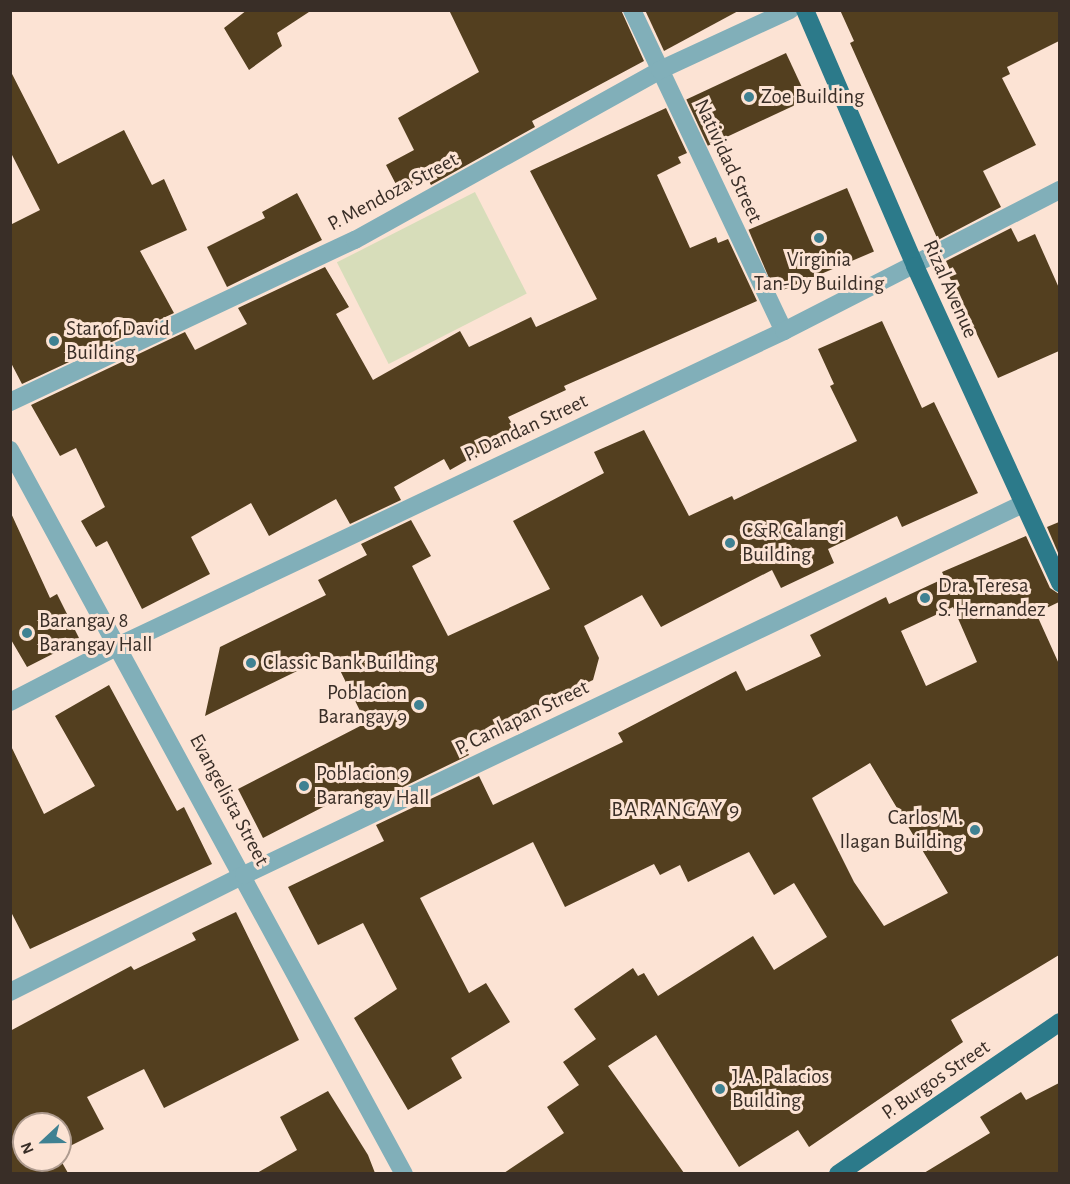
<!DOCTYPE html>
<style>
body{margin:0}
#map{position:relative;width:1070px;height:1184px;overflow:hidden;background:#fce3d4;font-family:"Alegreya Sans",sans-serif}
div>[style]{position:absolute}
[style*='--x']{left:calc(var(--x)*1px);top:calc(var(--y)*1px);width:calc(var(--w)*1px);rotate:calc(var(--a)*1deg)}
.green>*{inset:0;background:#d7ddba;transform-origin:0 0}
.building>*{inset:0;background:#533f1f;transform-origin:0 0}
.minor>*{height:18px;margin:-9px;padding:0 9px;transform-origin:9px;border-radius:9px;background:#81afb9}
.major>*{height:18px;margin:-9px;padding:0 9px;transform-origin:9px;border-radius:9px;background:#2c7a8a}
.dots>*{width:16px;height:16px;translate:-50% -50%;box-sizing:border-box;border:3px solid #fce3d4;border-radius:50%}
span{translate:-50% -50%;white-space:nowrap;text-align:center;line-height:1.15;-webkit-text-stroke:6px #fce3d4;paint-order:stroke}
.poi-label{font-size:21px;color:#392e27}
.left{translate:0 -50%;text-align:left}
.right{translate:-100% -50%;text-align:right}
.street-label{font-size:21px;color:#392e27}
.neighbourhood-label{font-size:22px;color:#392e27;letter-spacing:1.5px}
.frame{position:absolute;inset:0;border:12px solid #392e27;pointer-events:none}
.north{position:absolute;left:12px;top:1112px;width:60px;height:60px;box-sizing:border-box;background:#fce3d4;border:2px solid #ae9b8f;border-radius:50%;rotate:248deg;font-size:16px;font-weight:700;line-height:24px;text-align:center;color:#392e27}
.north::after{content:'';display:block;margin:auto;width:21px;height:27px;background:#3f8192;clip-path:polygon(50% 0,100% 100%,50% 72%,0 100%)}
</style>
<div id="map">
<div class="green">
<div style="left:475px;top:192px;width:114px;height:155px;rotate:63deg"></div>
</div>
<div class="building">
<div style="clip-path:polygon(247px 10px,312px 10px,277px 33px,282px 46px,249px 70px,224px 28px)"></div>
<div style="clip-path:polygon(449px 10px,621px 10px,644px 61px,532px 121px,535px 127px,431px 185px,428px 180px,401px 194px,386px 165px,414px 150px,398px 118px,479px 72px)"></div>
<div style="clip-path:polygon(645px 10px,740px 10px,664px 51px)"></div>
<div style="clip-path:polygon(840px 10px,1059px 10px,1059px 41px,1007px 67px,1010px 74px,1002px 78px,1036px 145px,983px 171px,1001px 207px,938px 240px,850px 43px,854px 41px)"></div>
<div style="left:786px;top:53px;width:51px;height:110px;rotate:65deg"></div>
<div style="clip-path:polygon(10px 70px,58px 164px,124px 130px,152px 185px,164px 179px,187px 230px,140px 251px,174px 313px,22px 384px,10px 361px,10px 225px,40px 210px,10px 151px)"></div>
<div style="clip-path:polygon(666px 108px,687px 153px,678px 157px,681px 163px,657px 175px,690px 248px,716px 237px,718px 243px,728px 239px,757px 301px,564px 386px,566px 390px,508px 417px,517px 432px,450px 470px,444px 459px,394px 487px,401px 500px,350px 524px,336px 499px,269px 536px,251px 503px,191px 537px,210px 574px,142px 609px,107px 541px,96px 547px,81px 521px,105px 507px,76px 448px,60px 456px,31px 405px,185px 332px,195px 350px,247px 324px,238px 308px,325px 267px,349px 307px,336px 314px,373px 380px,460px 331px,469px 347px,531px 317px,536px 327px,597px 299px,530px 171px)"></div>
<div style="left:847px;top:188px;width:69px;height:107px;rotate:67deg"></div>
<div style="clip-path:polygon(297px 193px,322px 240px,227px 287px,207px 247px,265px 218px,262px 212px)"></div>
<div style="clip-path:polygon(1011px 228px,1018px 242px,1035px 234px,1059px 288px,1059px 351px,998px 378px,948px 274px,951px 272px,946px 261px)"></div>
<div style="clip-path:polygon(882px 321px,922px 408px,934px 402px,978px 493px,902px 527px,897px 516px,828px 549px,834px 563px,781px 588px,772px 570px,661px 627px,642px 595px,584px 626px,599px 658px,593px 680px,462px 742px,469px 755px,366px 805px,358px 789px,263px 838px,238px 789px,366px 723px,332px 654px,205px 716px,220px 647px,326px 595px,318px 580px,367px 555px,361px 544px,411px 520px,431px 556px,412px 566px,448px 636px,550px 589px,513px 521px,604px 473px,594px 452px,644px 430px,689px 516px,732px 496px,734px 500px,857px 441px,830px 386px,834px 384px,818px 349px)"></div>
<div style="clip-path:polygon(10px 511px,50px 598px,57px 594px,80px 640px,27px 667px,10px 638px)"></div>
<div style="clip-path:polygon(1059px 522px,1059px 555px,1047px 527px)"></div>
<div style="clip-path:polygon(evenodd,1026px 536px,1050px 588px,1059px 594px,1059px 602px,1036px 613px,1059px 664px,1059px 955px,951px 1020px,963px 1042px,809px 1147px,798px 1130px,739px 1167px,656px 1035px,608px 1066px,684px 1173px,504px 1173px,564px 1133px,547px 1107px,579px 1085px,563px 1062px,596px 1039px,574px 1009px,633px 968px,638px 976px,644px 973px,658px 996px,753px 936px,774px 970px,827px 937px,794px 883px,774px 895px,749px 852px,688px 882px,680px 865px,660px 875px,654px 864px,565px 907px,533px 842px,420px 898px,469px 993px,486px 983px,510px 1022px,451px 1058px,462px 1078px,408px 1110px,354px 1018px,397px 989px,363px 923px,318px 945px,288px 887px,384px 841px,376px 825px,479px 776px,493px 805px,623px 742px,618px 733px,736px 671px,746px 691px,821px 656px,810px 635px,886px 597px,889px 604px,945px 578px,942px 572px,1026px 536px,953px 607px,977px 662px,926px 686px,901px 631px,953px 607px,1026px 536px,870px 763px,948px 893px,884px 926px,854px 882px,812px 798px,870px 763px)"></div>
<div style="clip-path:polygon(109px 685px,177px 811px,184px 807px,212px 864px,30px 949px,10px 910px,10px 744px,44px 814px,95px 786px,55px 716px)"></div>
<div style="clip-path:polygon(236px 912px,299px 1040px,164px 1108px,144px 1069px,87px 1097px,104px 1129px,60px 1151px,60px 1124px,24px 1124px,24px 1160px,60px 1159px,68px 1173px,10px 1173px,10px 1031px,131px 966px,134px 970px,196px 940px,192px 933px)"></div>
<div style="clip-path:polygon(1059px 1083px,1059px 1173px,924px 1173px,990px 1133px,980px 1117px,1021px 1092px,1026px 1100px)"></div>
<div style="clip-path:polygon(328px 1091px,368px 1155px,375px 1173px,257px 1173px,297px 1150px,280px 1117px)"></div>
</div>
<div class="minor">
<div style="--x:632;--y:10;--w:355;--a:64.7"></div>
<div style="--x:10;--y:402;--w:381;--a:-25.2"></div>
<div style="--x:355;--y:240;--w:349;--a:-29.1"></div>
<div style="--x:660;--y:70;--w:143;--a:-24.8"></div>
<div style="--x:10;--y:450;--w:824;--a:61.45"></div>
<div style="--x:10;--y:702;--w:124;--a:-27.4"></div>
<div style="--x:120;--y:645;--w:735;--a:-25.31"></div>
<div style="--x:784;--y:331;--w:310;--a:-27.1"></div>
<div style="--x:10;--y:992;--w:262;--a:-26.6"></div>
<div style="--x:244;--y:875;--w:863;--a:-25.47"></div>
</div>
<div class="major">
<div style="--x:805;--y:10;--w:279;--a:66.7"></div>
<div style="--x:915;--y:266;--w:349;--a:65.4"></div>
<div style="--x:838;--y:1174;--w:269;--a:-34.4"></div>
</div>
<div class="dots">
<div style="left:749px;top:97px;background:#3f8192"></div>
<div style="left:819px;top:238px;background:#3f8192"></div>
<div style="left:54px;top:341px;background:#3f8192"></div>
<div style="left:730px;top:543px;background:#3f8192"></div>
<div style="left:925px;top:598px;background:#3f8192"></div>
<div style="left:27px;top:633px;background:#3f8192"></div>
<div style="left:251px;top:663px;background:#3f8192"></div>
<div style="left:419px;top:705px;background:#3f8192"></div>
<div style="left:304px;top:786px;background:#3f8192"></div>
<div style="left:975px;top:830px;background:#3f8192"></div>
<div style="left:720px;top:1089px;background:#3f8192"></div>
</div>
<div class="poi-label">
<span class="left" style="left:761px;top:97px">Zoe Building</span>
<span style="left:819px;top:272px">Virginia<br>Tan-Dy Building</span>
<span class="left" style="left:66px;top:341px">Star of David<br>Building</span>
<span class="left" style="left:742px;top:543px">C&amp;R Calangi<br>Building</span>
<span class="left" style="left:938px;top:598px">Dra. Teresa<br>S. Hernandez</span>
<span class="left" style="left:39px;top:633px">Barangay 8<br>Barangay Hall</span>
<span class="left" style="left:263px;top:663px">Classic Bank Building</span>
<span class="right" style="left:407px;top:705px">Poblacion<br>Barangay 9</span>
<span class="left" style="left:316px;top:786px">Poblacion 9<br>Barangay Hall</span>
<span class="right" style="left:963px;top:830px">Carlos M.<br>Ilagan Building</span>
<span class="left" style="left:732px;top:1089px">J.A. Palacios<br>Building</span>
</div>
<div class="street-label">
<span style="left:728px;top:161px;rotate:65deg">Natividad Street</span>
<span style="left:393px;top:192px;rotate:-28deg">P. Mendoza Street</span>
<span style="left:950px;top:289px;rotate:66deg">Rizal Avenue</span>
<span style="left:526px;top:428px;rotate:-25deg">P. Dandan Street</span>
<span style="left:522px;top:718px;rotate:-26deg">P. Canlapan Street</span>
<span style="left:229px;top:800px;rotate:62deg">Evangelista Street</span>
<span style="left:936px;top:1080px;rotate:-34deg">P. Burgos Street</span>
</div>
<div class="neighbourhood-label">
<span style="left:676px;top:810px">BARANGAY 9</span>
</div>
<div class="frame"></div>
<div class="north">N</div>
</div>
